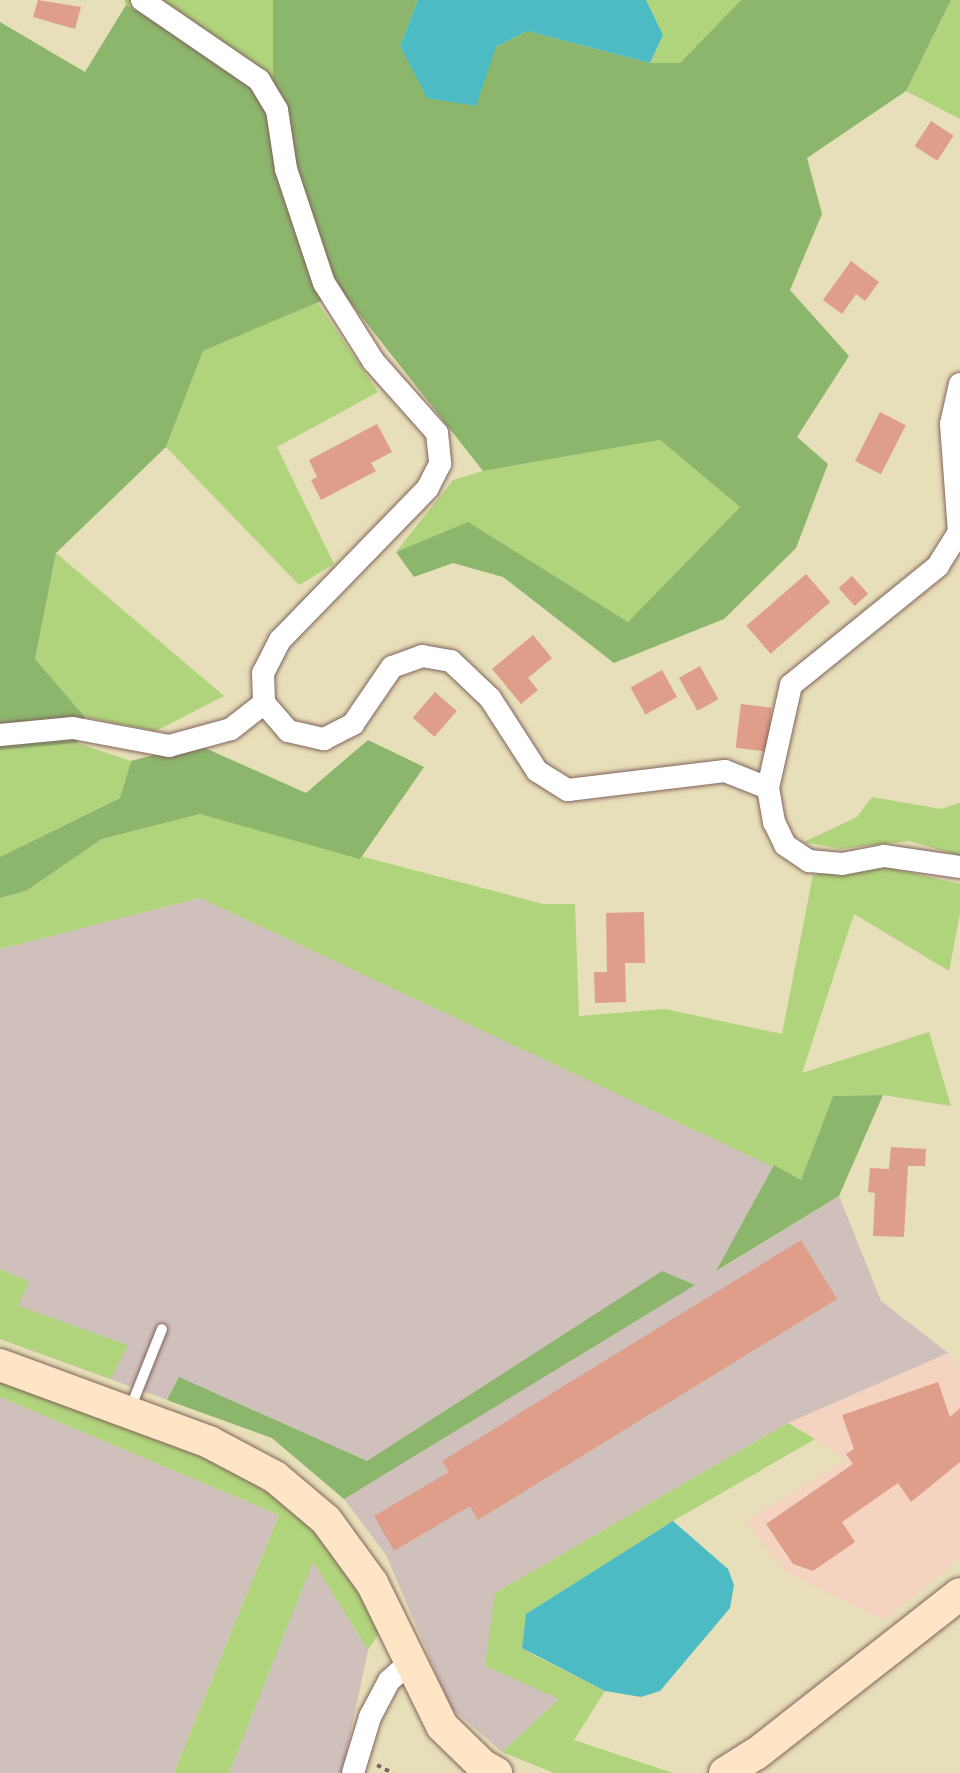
<!DOCTYPE html>
<style>
body{margin:0}
#map{position:relative;width:960px;height:1773px;overflow:hidden;background:#e7dfb9;font-family:Pangolin,sans-serif}
div>[style]{position:absolute}
[style*='--x']{left:calc(var(--x)*1px);top:calc(var(--y)*1px);width:calc(var(--w)*1px);rotate:calc(var(--a)*1deg)}
.built>*{inset:0;background:#f4d3c0}
.industrial>*{inset:0;background:#d0c0bc}
.green>*{inset:0;background:#b0d47c}
.forest>*{inset:0;background:#8cb66c}
.water>*{inset:0;background:#4dbbc3}
.building>*{inset:0;background:#de9e89;transform-origin:0 0}
.path>*{height:4px;margin-top:-2px;transform-origin:0;background:repeating-linear-gradient(90deg,#81625d 0 4.5px,transparent 0 9px)}
.roads{filter:drop-shadow(0 0 2px #81625d) drop-shadow(0 0 2px #81625d)}
.lane>*{height:10px;margin:-5px;padding:0 5px;transform-origin:5px;border-radius:5px;background:#fff}
.street>*{height:22px;margin:-11px;padding:0 11px;transform-origin:11px;border-radius:11px;background:#fff}
.secondary>*{height:32px;margin:-16px;padding:0 16px;transform-origin:16px;border-radius:16px;background:#fde5c5}
span{translate:-50% -50%;white-space:nowrap;text-align:center;line-height:1.15;-webkit-text-stroke:4.5px #f7f3e8;paint-order:stroke}
</style>
<div id="map">
<div class="built">
<div style="clip-path:polygon(948px 1353px,960px 1370px,960px 1558px,884px 1620px,785px 1572px,745px 1521px,847px 1459px,788px 1423px)"></div>
</div>
<div class="industrial">
<div style="clip-path:polygon(200px 898px,774px 1165px,717px 1271px,839px 1196px,881px 1301px,948px 1353px,788px 1423px,495px 1593px,559px 1699px,502px 1752px,451px 1708px,386px 1555px,344px 1499px,272px 1438px,0 1339px,0 949px)"></div>
<div style="clip-path:polygon(0 1397px,279px 1515px,174px 1773px,0 1773px)"></div>
<div style="clip-path:polygon(313px 1561px,368px 1650px,342px 1773px,229px 1773px)"></div>
</div>
<div class="green">
<div style="clip-path:polygon(124px 0,273px 0,273px 91px,126px 5px)"></div>
<div style="clip-path:polygon(646px 0,741px 0,680px 63px,650px 63px,663px 35px)"></div>
<div style="clip-path:polygon(951px 0,960px 0,960px 119px,906px 91px)"></div>
<div style="clip-path:polygon(317px 302px,378px 392px,277px 447px,334px 564px,299px 585px,166px 447px,203px 351px)"></div>
<div style="clip-path:polygon(660px 440px,740px 507px,628px 622px,468px 523px,396px 552px,453px 480px,483px 471px)"></div>
<div style="clip-path:polygon(56px 553px,224px 696px,156px 731px,85px 717px,35px 659px)"></div>
<div style="clip-path:polygon(77px 743px,131px 761px,120px 798px,0 857px,0 750px)"></div>
<div style="clip-path:polygon(872px 797px,941px 809px,960px 803px,960px 856px,909px 841px,840px 849px,804px 842px,857px 817px)"></div>
<div style="clip-path:polygon(200px 814px,543px 904px,575px 904px,579px 1016px,665px 1009px,782px 1034px,813px 875px,886px 867px,960px 884px,960px 914px,949px 971px,854px 914px,802px 1073px,929px 1032px,951px 1106px,883px 1095px,833px 1096px,801px 1180px,200px 898px,0 949px,0 898px,26px 891px,102px 839px)"></div>
<div style="clip-path:polygon(0 1269px,29px 1282px,18px 1306px,128px 1345px,111px 1379px,0 1339px)"></div>
<div style="clip-path:polygon(0 1381px,230px 1467px,309px 1521px,382px 1628px,368px 1650px,313px 1562px,229px 1773px,174px 1773px,279px 1515px,0 1397px)"></div>
<div style="clip-path:polygon(788px 1423px,815px 1439px,673px 1521px,526px 1614px,522px 1649px,605px 1691px,574px 1740px,673px 1773px,554px 1773px,502px 1752px,559px 1699px,485px 1666px,495px 1593px)"></div>
</div>
<div class="forest">
<div style="clip-path:polygon(273px 0,418px 0,400px 46px,496px 47px,527px 31px,650px 63px,680px 63px,741px 0,951px 0,906px 91px,807px 158px,822px 214px,790px 290px,849px 356px,797px 437px,828px 464px,796px 548px,724px 619px,614px 663px,503px 577px,453px 563px,414px 577px,396px 552px,468px 522px,628px 622px,740px 507px,660px 440px,483px 471px,342px 292px,203px 351px,166px 447px,56px 553px,35px 659px,85px 717px,77px 743px,0 750px,0 22px,85px 72px,126px 5px,273px 91px)"></div>
<div style="clip-path:polygon(368px 740px,424px 767px,360px 859px,200px 814px,102px 839px,26px 891px,0 898px,0 857px,120px 798px,131px 761px,196px 744px,306px 793px)"></div>
<div style="clip-path:polygon(883px 1095px,839px 1196px,716px 1271px,774px 1165px,801px 1180px,833px 1096px)"></div>
<div style="clip-path:polygon(662px 1271px,695px 1285px,344px 1499px,272px 1438px,167px 1400px,179px 1377px,367px 1461px)"></div>
</div>
<div class="water">
<div style="clip-path:polygon(418px 0,646px 0,663px 35px,650px 63px,527px 31px,496px 47px,476px 106px,427px 98px,400px 46px)"></div>
<div style="clip-path:polygon(673px 1521px,728px 1569px,734px 1585px,730px 1608px,660px 1691px,641px 1697px,605px 1691px,522px 1648px,526px 1614px)"></div>
</div>
<div class="building">
<div style="clip-path:polygon(38px 0,81px 7px,75px 29px,33px 17px)"></div>
<div style="left:931px;top:121px;width:27px;height:30px;rotate:33deg"></div>
<div style="clip-path:polygon(851px 261px,879px 282px,865px 301px,856px 294px,842px 314px,823px 300px)"></div>
<div style="left:880px;top:412px;width:29px;height:55px;rotate:27deg"></div>
<div style="clip-path:polygon(377px 424px,392px 452px,371px 463px,376px 471px,321px 500px,311px 480px,317px 477px,309px 460px)"></div>
<div style="left:806px;top:574px;width:37px;height:79px;rotate:49deg"></div>
<div style="left:852px;top:576px;width:24px;height:18px;rotate:48deg"></div>
<div style="clip-path:polygon(533px 635px,552px 658px,528px 678px,538px 690px,521px 704px,492px 669px)"></div>
<div style="left:700px;top:666px;width:38px;height:24px;rotate:61deg"></div>
<div style="left:662px;top:670px;width:31px;height:36px;rotate:61deg"></div>
<div style="left:435px;top:692px;width:29px;height:34px;rotate:41deg"></div>
<div style="left:741px;top:704px;width:31px;height:44px;rotate:7deg"></div>
<div style="clip-path:polygon(644px 912px,645px 963px,625px 963px,626px 1002px,595px 1003px,594px 972px,607px 972px,606px 913px)"></div>
<div style="clip-path:polygon(891px 1147px,926px 1149px,925px 1166px,908px 1166px,904px 1237px,873px 1236px,875px 1193px,868px 1192px,870px 1168px,889px 1169px)"></div>
<div style="clip-path:polygon(801px 1240px,837px 1299px,478px 1520px,470px 1506px,394px 1551px,374px 1516px,449px 1472px,442px 1461px)"></div>
<div style="clip-path:polygon(938px 1382px,950px 1417px,960px 1408px,960px 1462px,911px 1502px,898px 1483px,842px 1522px,855px 1542px,813px 1571px,793px 1564px,766px 1524px,853px 1464px,846px 1454px,854px 1449px,842px 1415px)"></div>
</div>
<div class="path">
<div style="--x:377;--y:1765;--w:18;--a:27"></div>
</div>
<div class="roads">
<div class="lane">
<div style="--x:130;--y:1409;--w:86;--a:-68.2"></div>
</div>
<div class="street">
<div style="--x:142;--y:0;--w:142;--a:34.4"></div>
<div style="--x:259;--y:80;--w:35;--a:59"></div>
<div style="--x:277;--y:110;--w:60;--a:81.3"></div>
<div style="--x:286;--y:169;--w:120;--a:71.6"></div>
<div style="--x:324;--y:283;--w:93;--a:57.7"></div>
<div style="--x:374;--y:362;--w:95;--a:48.4"></div>
<div style="--x:437;--y:433;--w:31;--a:84"></div>
<div style="--x:440;--y:464;--w:27;--a:117"></div>
<div style="--x:428;--y:488;--w:212;--a:134.2"></div>
<div style="--x:280;--y:640;--w:37;--a:117"></div>
<div style="--x:263;--y:673;--w:30;--a:88"></div>
<div style="--x:264;--y:703;--w:37;--a:49"></div>
<div style="--x:288;--y:731;--w:37;--a:13"></div>
<div style="--x:324;--y:739;--w:33;--a:-27"></div>
<div style="--x:353;--y:724;--w:69;--a:-55.6"></div>
<div style="--x:392;--y:667;--w:32;--a:-20"></div>
<div style="--x:422;--y:656;--w:29;--a:10"></div>
<div style="--x:451;--y:661;--w:54;--a:43.5"></div>
<div style="--x:490;--y:698;--w:87;--a:57.2"></div>
<div style="--x:537;--y:771;--w:36;--a:32"></div>
<div style="--x:568;--y:790;--w:158;--a:-6.9"></div>
<div style="--x:725;--y:771;--w:46;--a:21.6"></div>
<div style="--x:960;--y:384;--w:41;--a:102.7"></div>
<div style="--x:951;--y:424;--w:108;--a:85.8"></div>
<div style="--x:959;--y:532;--w:40;--a:122"></div>
<div style="--x:938;--y:566;--w:189;--a:141"></div>
<div style="--x:791;--y:685;--w:106;--a:102.6"></div>
<div style="--x:768;--y:788;--w:35;--a:80"></div>
<div style="--x:774;--y:822;--w:25;--a:64"></div>
<div style="--x:785;--y:845;--w:29;--a:34"></div>
<div style="--x:809;--y:861;--w:33;--a:5"></div>
<div style="--x:842;--y:864;--w:43;--a:-10.8"></div>
<div style="--x:884;--y:856;--w:77;--a:8.2"></div>
<div style="--x:0;--y:735;--w:73;--a:-5.5"></div>
<div style="--x:73;--y:728;--w:98;--a:10.6"></div>
<div style="--x:169;--y:746;--w:64;--a:-15.3"></div>
<div style="--x:231;--y:729;--w:42;--a:-38.2"></div>
<div style="--x:353;--y:1773;--w:59;--a:-73.1"></div>
<div style="--x:370;--y:1717;--w:41;--a:-62.2"></div>
<div style="--x:389;--y:1681;--w:30;--a:-42"></div>
</div>
<div class="secondary">
<div style="--x:0;--y:1365;--w:223;--a:20.2"></div>
<div style="--x:209;--y:1442;--w:75;--a:27.9"></div>
<div style="--x:275;--y:1477;--w:67;--a:40.1"></div>
<div style="--x:326;--y:1520;--w:78;--a:53.9"></div>
<div style="--x:372;--y:1583;--w:159;--a:63.9"></div>
<div style="--x:442;--y:1726;--w:57;--a:44.3"></div>
<div style="--x:483;--y:1766;--w:15;--a:28"></div>
<div style="--x:725;--y:1773;--w:36;--a:-32"></div>
<div style="--x:756;--y:1754;--w:259;--a:-38.1"></div>
</div>
</div>
</div>
